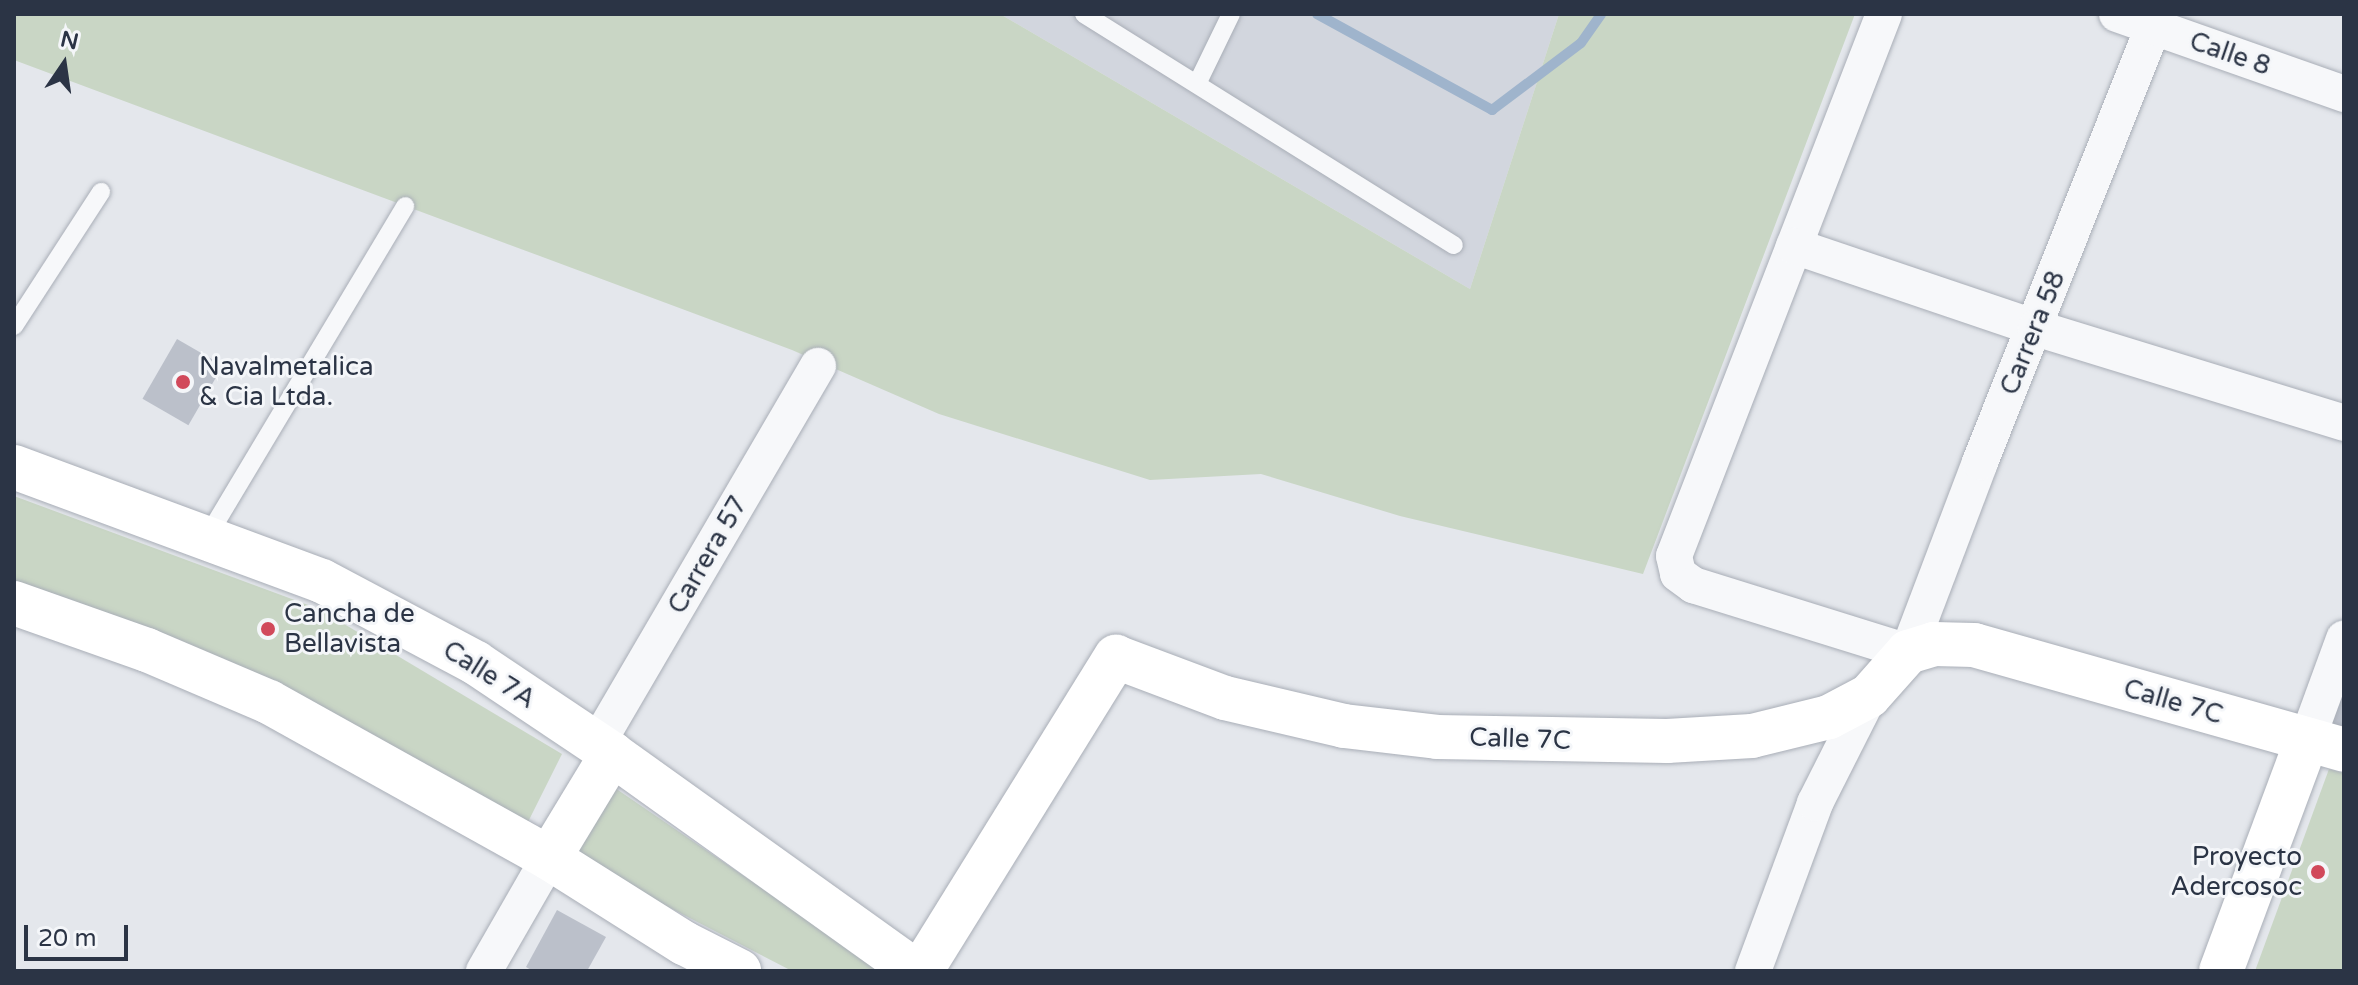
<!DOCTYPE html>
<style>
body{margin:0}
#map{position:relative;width:2358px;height:985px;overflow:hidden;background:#e4e7ec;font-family:"Varela Round",sans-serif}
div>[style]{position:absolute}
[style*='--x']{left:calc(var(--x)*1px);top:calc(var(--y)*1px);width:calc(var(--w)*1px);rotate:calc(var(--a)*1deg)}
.built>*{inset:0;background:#d2d6de}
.green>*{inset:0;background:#c9d6c5}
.stream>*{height:10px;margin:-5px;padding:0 5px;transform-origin:5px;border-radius:5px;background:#9fb4cc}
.building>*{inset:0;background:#bbc0ca;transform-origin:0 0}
.roads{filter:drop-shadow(0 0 2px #a9aeb7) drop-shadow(0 0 2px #a9aeb7)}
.lane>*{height:18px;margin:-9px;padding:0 9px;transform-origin:9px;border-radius:9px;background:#f7f8fa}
.street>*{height:36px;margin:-18px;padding:0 18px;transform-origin:18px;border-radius:18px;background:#f7f8fa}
.secondary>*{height:44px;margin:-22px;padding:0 22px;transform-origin:22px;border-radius:22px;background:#fff}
.dots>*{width:22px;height:22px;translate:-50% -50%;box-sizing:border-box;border:4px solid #f4f6f9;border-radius:50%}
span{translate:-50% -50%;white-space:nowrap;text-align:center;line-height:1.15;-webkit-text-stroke:6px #f4f6f9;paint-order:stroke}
.street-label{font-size:26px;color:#2b3445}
.poi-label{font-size:26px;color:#2b3445}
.left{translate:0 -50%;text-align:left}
.right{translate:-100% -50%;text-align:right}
.frame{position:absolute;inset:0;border:16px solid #2b3445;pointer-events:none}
.north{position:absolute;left:24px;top:24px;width:80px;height:80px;-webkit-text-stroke:6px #f4f6f9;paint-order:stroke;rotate:13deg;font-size:22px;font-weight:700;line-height:32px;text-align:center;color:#2b3445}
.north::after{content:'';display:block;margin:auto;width:28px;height:36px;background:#2b3445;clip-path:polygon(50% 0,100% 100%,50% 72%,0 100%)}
.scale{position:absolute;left:24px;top:925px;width:104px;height:36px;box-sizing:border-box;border:4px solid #2b3445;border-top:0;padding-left:10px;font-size:24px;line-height:28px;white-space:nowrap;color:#2b3445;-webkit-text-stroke:6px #f4f6f9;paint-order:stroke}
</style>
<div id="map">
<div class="built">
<div style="clip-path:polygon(1000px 14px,1559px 14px,1470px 289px)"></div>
</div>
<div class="green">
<div style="clip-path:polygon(14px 14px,1000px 14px,1470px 289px,1559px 14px,1855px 14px,1643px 574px,1400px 516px,1261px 474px,1150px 480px,939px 414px,792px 350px,14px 60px)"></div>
<div style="clip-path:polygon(14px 496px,319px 609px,562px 754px,524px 830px,14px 590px)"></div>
<div style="clip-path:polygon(2329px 769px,2344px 773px,2344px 971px,2255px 971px)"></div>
<div style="clip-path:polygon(615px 788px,883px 971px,792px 971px,570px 856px)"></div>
</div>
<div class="stream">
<div style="--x:1317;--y:14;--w:200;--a:28.7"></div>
<div style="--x:1492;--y:110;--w:111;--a:-37"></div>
<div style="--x:1581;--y:43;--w:35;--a:-55"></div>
</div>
<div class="building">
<div style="left:177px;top:339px;width:53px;height:69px;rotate:30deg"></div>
<div style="clip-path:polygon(2344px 686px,2344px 733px,2330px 729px)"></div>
<div style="clip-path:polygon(557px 910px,606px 937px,587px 971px,533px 971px,526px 967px)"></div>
</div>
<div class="roads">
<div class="lane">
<div style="--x:1084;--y:14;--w:436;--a:32"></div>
<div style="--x:1197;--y:84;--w:78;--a:-64.1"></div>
<div style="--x:14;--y:326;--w:160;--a:-57"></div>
<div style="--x:206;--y:539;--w:388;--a:-59.1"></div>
</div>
<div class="street">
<div style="--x:1884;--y:14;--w:581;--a:111.18"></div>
<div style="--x:1674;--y:556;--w:18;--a:77"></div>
<div style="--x:1678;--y:574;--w:19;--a:36"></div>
<div style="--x:1693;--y:585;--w:225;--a:17.3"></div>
<div style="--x:1908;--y:652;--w:203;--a:-69.2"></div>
<div style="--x:1980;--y:462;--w:482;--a:-68.3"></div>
<div style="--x:2117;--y:14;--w:241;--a:19.4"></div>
<div style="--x:1794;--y:246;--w:256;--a:18.7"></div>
<div style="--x:2036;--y:328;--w:322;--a:17.1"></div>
<div style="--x:2307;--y:740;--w:108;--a:-69.9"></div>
<div style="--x:597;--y:744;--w:438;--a:-59.7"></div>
<div style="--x:484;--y:971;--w:130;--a:-60.1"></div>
<div style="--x:1753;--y:971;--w:179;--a:-69.7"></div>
<div style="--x:1815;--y:803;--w:120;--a:-63.2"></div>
</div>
<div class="secondary">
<div style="--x:14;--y:467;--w:328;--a:20.3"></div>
<div style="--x:322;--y:581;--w:174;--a:28"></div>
<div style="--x:476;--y:663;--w:164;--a:33.8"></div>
<div style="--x:612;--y:754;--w:373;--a:35.6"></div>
<div style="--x:14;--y:603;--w:141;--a:19.5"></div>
<div style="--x:147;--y:650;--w:133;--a:23.1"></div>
<div style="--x:269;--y:702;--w:321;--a:29.1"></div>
<div style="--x:549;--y:858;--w:160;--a:32.2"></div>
<div style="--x:684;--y:943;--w:62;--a:27"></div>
<div style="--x:549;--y:858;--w:122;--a:-58.8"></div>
<div style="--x:921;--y:971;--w:370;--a:-58.2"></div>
<div style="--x:1116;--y:657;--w:116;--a:20.6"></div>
<div style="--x:1225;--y:698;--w:122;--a:13.2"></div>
<div style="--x:1344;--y:726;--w:94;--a:6.7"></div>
<div style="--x:1437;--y:737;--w:230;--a:1"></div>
<div style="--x:1667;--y:741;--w:85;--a:-3.4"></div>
<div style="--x:1752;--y:736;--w:79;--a:-13.9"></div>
<div style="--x:1829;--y:717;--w:45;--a:-27.7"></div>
<div style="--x:1869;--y:696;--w:59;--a:-48.4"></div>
<div style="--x:1908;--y:652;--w:27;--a:-17"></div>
<div style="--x:1934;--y:644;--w:40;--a:1.4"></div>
<div style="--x:1974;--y:645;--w:385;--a:15.8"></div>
<div style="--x:2221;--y:971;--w:246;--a:-69.6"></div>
</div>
</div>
<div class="dots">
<div style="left:183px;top:382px;background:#d1495b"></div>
<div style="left:268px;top:629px;background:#d1495b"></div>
<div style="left:2318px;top:872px;background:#d1495b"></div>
</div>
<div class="street-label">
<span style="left:2230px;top:54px;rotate:19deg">Calle 8</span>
<span style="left:2033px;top:333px;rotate:-68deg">Carrera 58</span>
<span style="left:708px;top:555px;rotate:-60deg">Carrera 57</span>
<span style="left:489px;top:675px;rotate:32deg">Calle 7A</span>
<span style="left:2173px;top:702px;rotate:16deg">Calle 7C</span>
<span style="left:1520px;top:739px;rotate:2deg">Calle 7C</span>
</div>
<div class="poi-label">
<span class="left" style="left:199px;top:382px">Navalmetalica<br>&amp; Cia Ltda.</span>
<span class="left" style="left:284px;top:629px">Cancha de<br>Bellavista</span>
<span class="right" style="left:2302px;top:872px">Proyecto<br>Adercosoc</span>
</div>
<div class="frame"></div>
<div class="north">N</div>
<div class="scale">20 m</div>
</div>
